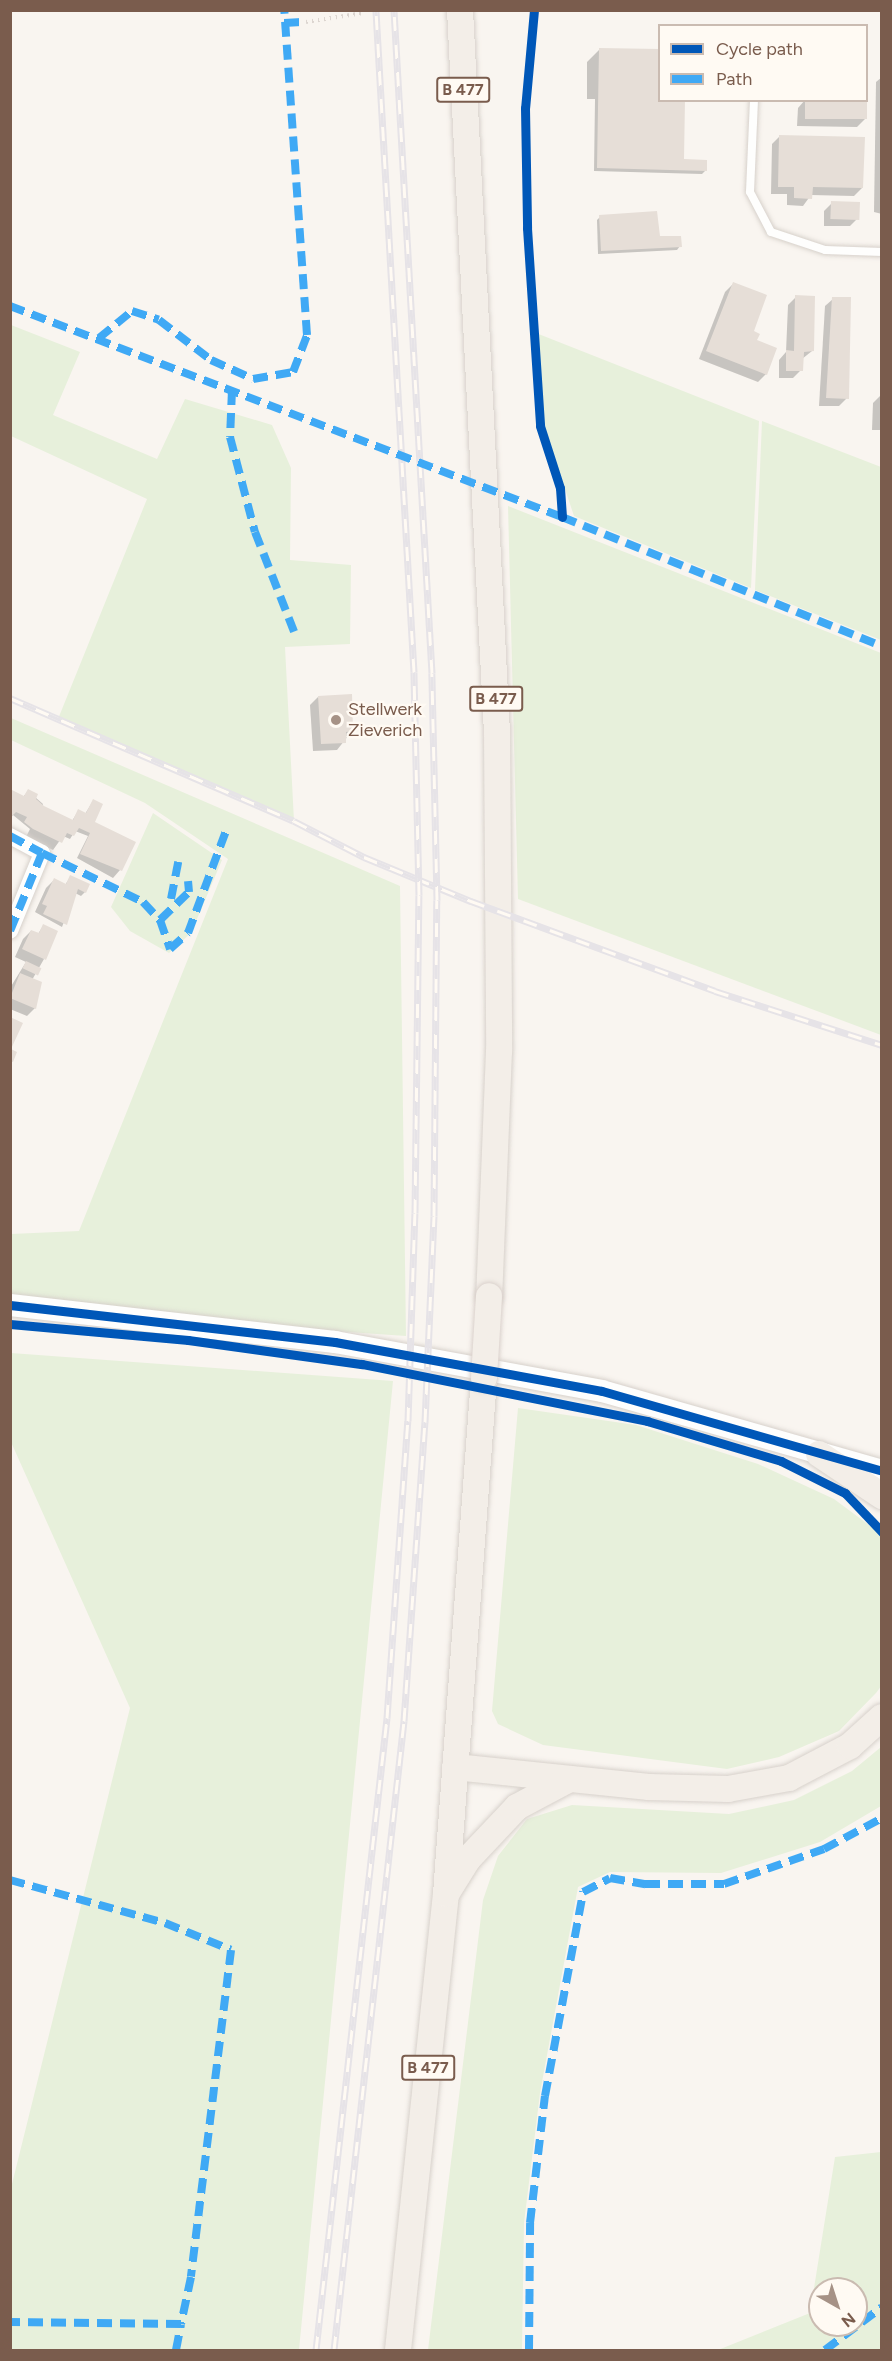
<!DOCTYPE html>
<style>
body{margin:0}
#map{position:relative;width:892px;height:2361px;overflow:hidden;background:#f9f5f0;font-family:Figtree,sans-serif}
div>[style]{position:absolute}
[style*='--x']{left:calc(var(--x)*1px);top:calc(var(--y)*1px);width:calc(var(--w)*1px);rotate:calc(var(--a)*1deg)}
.green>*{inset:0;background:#e7f0db}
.shadow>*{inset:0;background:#0003}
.building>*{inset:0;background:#e6ded7;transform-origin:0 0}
.path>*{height:4px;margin-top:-2px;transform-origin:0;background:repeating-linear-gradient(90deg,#dcd5d0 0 1.5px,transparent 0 6px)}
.roads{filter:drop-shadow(0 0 2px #d7d1cb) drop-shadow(0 0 2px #d7d1cb)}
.lane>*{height:8px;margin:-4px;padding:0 4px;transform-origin:4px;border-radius:4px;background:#fefefd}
.street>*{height:16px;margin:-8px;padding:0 8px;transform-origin:8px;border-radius:8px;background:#fefefd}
.secondary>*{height:22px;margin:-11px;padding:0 11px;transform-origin:11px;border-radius:11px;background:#fefefd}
.primary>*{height:26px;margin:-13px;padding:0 13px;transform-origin:13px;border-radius:13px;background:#f3eee8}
.rail>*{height:7px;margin-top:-3.5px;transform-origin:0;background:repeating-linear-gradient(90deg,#fffaf3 0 14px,#e6e3e7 0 28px);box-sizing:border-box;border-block:2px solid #e6e3e7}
.bridges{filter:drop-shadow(0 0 2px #dad1cc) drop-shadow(0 0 2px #dad1cc)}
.primary-bridge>*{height:26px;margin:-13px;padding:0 13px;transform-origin:13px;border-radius:13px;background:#f3eee8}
.quiet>*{height:8px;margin-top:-4px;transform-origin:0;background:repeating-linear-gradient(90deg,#3fa9f5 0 15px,transparent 0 23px)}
.cycleway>*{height:9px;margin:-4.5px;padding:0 4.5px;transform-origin:4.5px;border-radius:4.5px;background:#0057b8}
.dots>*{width:16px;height:16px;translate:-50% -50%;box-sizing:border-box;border:3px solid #fffaf3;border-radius:50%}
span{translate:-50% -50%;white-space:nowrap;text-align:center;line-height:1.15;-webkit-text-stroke:4.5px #fffaf3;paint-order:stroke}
.shield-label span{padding:2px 4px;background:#fffaf3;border:2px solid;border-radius:4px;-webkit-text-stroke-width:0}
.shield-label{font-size:16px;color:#7a5c4d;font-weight:700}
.poi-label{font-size:18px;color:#7a5c4d}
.left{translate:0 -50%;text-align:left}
.frame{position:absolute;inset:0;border:12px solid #7a5c4d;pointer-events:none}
.legend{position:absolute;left:658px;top:24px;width:210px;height:78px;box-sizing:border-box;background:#fffaf3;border:2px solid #cabbb1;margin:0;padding:8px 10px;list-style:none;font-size:18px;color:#7a5c4d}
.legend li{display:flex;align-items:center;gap:12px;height:30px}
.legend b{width:30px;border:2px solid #cabbb1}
.north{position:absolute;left:808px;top:2277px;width:60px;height:60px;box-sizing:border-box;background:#fffaf3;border:2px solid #cabbb1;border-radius:50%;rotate:141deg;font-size:16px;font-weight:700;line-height:24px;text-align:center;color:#7a5c4d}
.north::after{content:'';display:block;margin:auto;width:21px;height:27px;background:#a69286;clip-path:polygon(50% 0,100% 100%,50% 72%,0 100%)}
</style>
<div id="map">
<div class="green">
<div style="clip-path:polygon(11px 325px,80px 352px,53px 415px,157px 459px,185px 399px,272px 425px,291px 468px,290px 560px,351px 565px,350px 644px,285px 647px,294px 821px,58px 719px,147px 499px,11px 436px)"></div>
<div style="clip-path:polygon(536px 333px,759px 421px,751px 588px,574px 516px,544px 426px)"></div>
<div style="clip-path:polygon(762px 421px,881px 467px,881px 640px,755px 590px)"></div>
<div style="clip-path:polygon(508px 506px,881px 653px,881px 1035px,518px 899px)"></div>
<div style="clip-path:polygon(11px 718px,400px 886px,406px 1336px,11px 1309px,11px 1234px,79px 1231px,228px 859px,145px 803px,11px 740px)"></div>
<div style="clip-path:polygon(153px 813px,222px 860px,191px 933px,169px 953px,130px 931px,111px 907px)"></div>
<div style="clip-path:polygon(11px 1353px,393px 1381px,299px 2350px,11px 2350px,11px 2188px,130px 1708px,11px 1442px)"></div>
<div style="clip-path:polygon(518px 1408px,636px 1425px,758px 1464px,834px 1499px,881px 1534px,882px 1685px,876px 1693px,839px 1731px,779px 1757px,727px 1769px,543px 1745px,498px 1724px,492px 1711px)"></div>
<div style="clip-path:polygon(881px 1747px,881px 1806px,820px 1842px,721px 1873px,610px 1872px,578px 1887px,540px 2093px,524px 2223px,522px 2350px,428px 2350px,483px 1900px,498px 1856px,527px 1819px,572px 1805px,729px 1814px,794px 1800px,852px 1771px)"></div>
<div style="clip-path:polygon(evenodd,881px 2152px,881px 2350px,718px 2350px,810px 2313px,835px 2157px,881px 2152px,820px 2289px,856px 2289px,856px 2325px,820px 2325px,820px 2289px)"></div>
</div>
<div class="shadow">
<div style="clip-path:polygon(599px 50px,660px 100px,682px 161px,706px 170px,702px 174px,594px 171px,595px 99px,587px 99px,587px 62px)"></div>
<div style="clip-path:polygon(882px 77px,882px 214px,874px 212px,876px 82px)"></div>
<div style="clip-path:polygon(805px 100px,865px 119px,857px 127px,797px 126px,798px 108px)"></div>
<div style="clip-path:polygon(780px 136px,862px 188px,854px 196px,811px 195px,803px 206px,787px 205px,787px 194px,771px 194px,772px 144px)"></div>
<div style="clip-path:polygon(832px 203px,858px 218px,850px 226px,824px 226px,824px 211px)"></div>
<div style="clip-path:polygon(600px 217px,658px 238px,680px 246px,677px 250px,598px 254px,597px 220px)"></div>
<div style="clip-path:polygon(733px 284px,766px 374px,758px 382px,699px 359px,725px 292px)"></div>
<div style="clip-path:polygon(796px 297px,812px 351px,802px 359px,801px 370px,793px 378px,779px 378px,779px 360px,786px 352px,788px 305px)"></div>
<div style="clip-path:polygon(833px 299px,847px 398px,839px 406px,819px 406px,825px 306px)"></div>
<div style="clip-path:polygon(881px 395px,882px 430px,872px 430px,873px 403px)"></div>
<div style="clip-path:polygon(318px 697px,352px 731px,337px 750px,313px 751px,310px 705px)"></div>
<div style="clip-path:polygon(10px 791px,23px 797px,28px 791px,43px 804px,42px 807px,72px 821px,78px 811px,85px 814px,93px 801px,93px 823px,120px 870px,113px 878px,77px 858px,88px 836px,75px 831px,70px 839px,63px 836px,53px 850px,26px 837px,30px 829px,13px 815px,10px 819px)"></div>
<div style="clip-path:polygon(71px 876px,85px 892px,81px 896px,75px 893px,62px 927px,35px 912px,46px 888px,54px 880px,65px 885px)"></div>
<div style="clip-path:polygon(43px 926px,44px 959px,32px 980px,35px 1008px,27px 1016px,10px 1009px,10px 988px,26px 962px,15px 957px,23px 939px,31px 931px,38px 934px)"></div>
</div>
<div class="building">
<div style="clip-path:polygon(599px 48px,660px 49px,660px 100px,685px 100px,684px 159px,707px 160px,707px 171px,597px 168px)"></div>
<div style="left:805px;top:100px;width:62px;height:19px"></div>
<div style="clip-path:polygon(779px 135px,865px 137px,863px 188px,813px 187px,812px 199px,794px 198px,794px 187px,778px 187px)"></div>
<div style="left:831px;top:201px;width:29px;height:18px;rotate:2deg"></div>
<div style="clip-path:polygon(657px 211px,660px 236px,681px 236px,682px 247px,601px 251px,599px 215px)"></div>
<div style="clip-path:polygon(733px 282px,767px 295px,754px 331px,760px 334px,757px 340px,777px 348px,767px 375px,706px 351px)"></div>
<div style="clip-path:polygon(795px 295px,815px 296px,814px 351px,804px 352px,803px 371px,786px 371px,786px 350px,794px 351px)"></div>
<div style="clip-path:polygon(832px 297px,851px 297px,849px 399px,826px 398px)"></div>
<div style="clip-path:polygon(352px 694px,353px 731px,346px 732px,346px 743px,321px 744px,318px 696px)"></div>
<div style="clip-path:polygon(10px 789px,24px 796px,28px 789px,38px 794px,36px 799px,44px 806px,73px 820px,78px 809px,86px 813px,93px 799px,103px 804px,95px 822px,136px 842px,122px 871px,80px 854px,90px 833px,79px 828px,74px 836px,67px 833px,62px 843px,33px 829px,24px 822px,27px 817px,16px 812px,10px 818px)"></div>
<div style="clip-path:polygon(70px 875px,90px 884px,86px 893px,78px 889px,67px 925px,43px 914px,47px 906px,42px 904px,54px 878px,66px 884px)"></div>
<div style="clip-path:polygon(43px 924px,58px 931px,46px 960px,22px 949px,31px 930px,39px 933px)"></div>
<div style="left:26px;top:961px;width:17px;height:8px;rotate:25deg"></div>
<div style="clip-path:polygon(20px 973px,42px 982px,36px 1009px,10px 998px)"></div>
<div style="clip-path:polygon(10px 1017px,23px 1023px,11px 1049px,17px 1052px,13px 1062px,10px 1061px)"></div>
</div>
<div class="path">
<div style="--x:306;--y:22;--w:58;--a:-9"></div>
</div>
<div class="roads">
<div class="lane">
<div style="--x:754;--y:100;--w:92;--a:92.5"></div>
<div style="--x:750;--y:192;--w:45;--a:62.3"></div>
<div style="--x:771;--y:232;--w:57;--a:18.4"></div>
<div style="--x:825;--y:250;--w:57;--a:2"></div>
</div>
<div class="street">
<div style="--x:10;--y:836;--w:36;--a:28"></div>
<div style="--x:42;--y:853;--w:84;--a:112.3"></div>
</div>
<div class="secondary">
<div style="--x:10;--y:1305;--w:327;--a:6.5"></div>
<div style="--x:335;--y:1342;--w:271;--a:10.4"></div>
<div style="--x:602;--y:1391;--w:291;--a:15.9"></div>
</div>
<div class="primary">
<div style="--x:460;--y:10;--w:724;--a:87.07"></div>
<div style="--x:497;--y:733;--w:318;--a:89.6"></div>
<div style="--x:499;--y:1051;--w:245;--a:92.3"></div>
<div style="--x:819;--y:1454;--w:76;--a:33.7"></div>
<div style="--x:455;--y:1767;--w:195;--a:5.9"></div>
<div style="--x:649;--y:1787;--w:79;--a:1.5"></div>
<div style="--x:728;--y:1789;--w:62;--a:-10.2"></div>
<div style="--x:789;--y:1778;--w:69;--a:-27.7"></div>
<div style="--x:850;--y:1746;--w:43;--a:-42.2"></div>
<div style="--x:448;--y:1891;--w:38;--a:-58"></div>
<div style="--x:468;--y:1859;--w:71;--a:-46.7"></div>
<div style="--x:517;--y:1807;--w:58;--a:-27.9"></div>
<div style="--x:398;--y:2350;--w:459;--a:-84"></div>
<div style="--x:446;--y:1894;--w:517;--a:-85.79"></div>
</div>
</div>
<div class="rail">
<div style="--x:10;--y:698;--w:309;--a:23.4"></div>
<div style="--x:294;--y:821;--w:79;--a:27.2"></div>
<div style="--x:364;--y:857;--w:116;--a:22.4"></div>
<div style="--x:471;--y:901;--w:260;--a:20.2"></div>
<div style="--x:715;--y:991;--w:176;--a:17.9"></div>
<div style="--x:316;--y:2350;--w:636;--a:-83.59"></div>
<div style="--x:387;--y:1718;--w:298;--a:-86"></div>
<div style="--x:408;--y:1421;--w:208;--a:-88.1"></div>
<div style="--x:415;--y:1213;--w:318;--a:-89.3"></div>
<div style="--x:419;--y:895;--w:223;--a:-91.3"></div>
<div style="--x:414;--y:672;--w:663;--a:-93.29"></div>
<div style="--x:334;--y:2350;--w:633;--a:-83.65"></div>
<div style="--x:404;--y:1721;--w:300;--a:-86"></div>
<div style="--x:425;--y:1422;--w:206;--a:-87.5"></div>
<div style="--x:434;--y:1216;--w:316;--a:-89.5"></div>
<div style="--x:437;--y:900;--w:227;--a:-91.3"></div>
<div style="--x:432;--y:673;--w:664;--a:-93.28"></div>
</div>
<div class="bridges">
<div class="primary-bridge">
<div style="--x:484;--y:1378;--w:82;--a:-86.5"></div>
</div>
</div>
<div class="quiet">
<div style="--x:284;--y:23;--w:22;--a:-3"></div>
<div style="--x:10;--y:306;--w:591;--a:20.92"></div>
<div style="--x:562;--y:517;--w:345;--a:22"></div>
<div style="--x:99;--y:338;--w:43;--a:-39.3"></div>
<div style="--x:132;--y:311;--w:28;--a:18"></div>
<div style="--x:159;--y:320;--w:66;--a:37.6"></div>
<div style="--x:211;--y:360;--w:46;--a:24.3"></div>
<div style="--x:253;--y:379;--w:41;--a:-9.9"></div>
<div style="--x:293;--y:372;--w:40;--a:-69"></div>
<div style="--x:307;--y:335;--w:326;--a:-94"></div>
<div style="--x:232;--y:390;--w:47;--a:92.4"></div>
<div style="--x:230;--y:437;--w:98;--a:75.3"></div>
<div style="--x:255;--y:532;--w:115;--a:68.6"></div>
<div style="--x:10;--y:836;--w:36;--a:28"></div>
<div style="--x:42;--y:853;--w:84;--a:112.3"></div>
<div style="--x:42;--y:853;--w:112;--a:25.9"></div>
<div style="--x:143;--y:902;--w:25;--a:47"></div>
<div style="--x:160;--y:920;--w:31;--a:71"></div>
<div style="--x:170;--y:949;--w:24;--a:-42"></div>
<div style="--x:188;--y:933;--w:109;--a:-69.6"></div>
<div style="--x:171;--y:899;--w:38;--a:-79"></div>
<div style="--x:160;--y:920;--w:40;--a:-44"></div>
<div style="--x:189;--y:892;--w:11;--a:-95"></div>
<div style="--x:10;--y:1880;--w:161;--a:15.5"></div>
<div style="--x:165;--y:1923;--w:71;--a:22.2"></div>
<div style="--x:231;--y:1950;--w:329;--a:97"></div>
<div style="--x:191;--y:2277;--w:48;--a:102"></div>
<div style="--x:181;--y:2324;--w:171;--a:-179.3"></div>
<div style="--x:176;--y:2350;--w:26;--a:-79"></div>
<div style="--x:529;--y:2350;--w:127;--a:-89.5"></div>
<div style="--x:530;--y:2223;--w:128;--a:-83.3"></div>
<div style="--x:545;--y:2096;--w:208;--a:-79.4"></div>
<div style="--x:583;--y:1892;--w:30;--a:-27"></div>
<div style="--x:610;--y:1878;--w:36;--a:10"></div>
<div style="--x:645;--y:1884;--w:79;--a:0"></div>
<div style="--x:724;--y:1884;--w:106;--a:-19.3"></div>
<div style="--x:824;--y:1849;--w:66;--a:-28.1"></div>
<div style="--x:825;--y:2350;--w:71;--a:-37"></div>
</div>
<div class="cycleway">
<div style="--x:534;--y:10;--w:98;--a:95.2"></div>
<div style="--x:525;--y:108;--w:120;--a:89"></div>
<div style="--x:527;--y:228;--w:198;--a:86.2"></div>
<div style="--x:540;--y:426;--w:65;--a:72.1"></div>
<div style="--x:560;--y:488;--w:29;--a:86"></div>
<div style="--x:10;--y:1305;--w:327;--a:6.5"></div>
<div style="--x:335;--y:1342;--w:271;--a:10.4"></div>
<div style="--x:602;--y:1391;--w:291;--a:15.9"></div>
<div style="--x:10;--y:1324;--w:179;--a:5.1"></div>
<div style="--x:188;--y:1340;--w:176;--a:7.9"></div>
<div style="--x:362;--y:1364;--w:291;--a:11.3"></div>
<div style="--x:647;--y:1421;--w:140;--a:16.6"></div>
<div style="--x:781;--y:1461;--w:72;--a:26.6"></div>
<div style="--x:845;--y:1493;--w:54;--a:46.5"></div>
</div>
<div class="dots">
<div style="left:336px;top:720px;background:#a69286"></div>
</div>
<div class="shield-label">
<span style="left:463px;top:90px">B 477</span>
<span style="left:496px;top:699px">B 477</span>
<span style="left:428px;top:2068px">B 477</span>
</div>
<div class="poi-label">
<span class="left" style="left:348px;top:720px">Stellwerk<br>Zieverich</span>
</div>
<div class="frame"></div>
<ul class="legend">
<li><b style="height:8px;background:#0057b8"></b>Cycle path</li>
<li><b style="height:8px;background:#3fa9f5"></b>Path</li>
</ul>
<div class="north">N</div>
</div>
